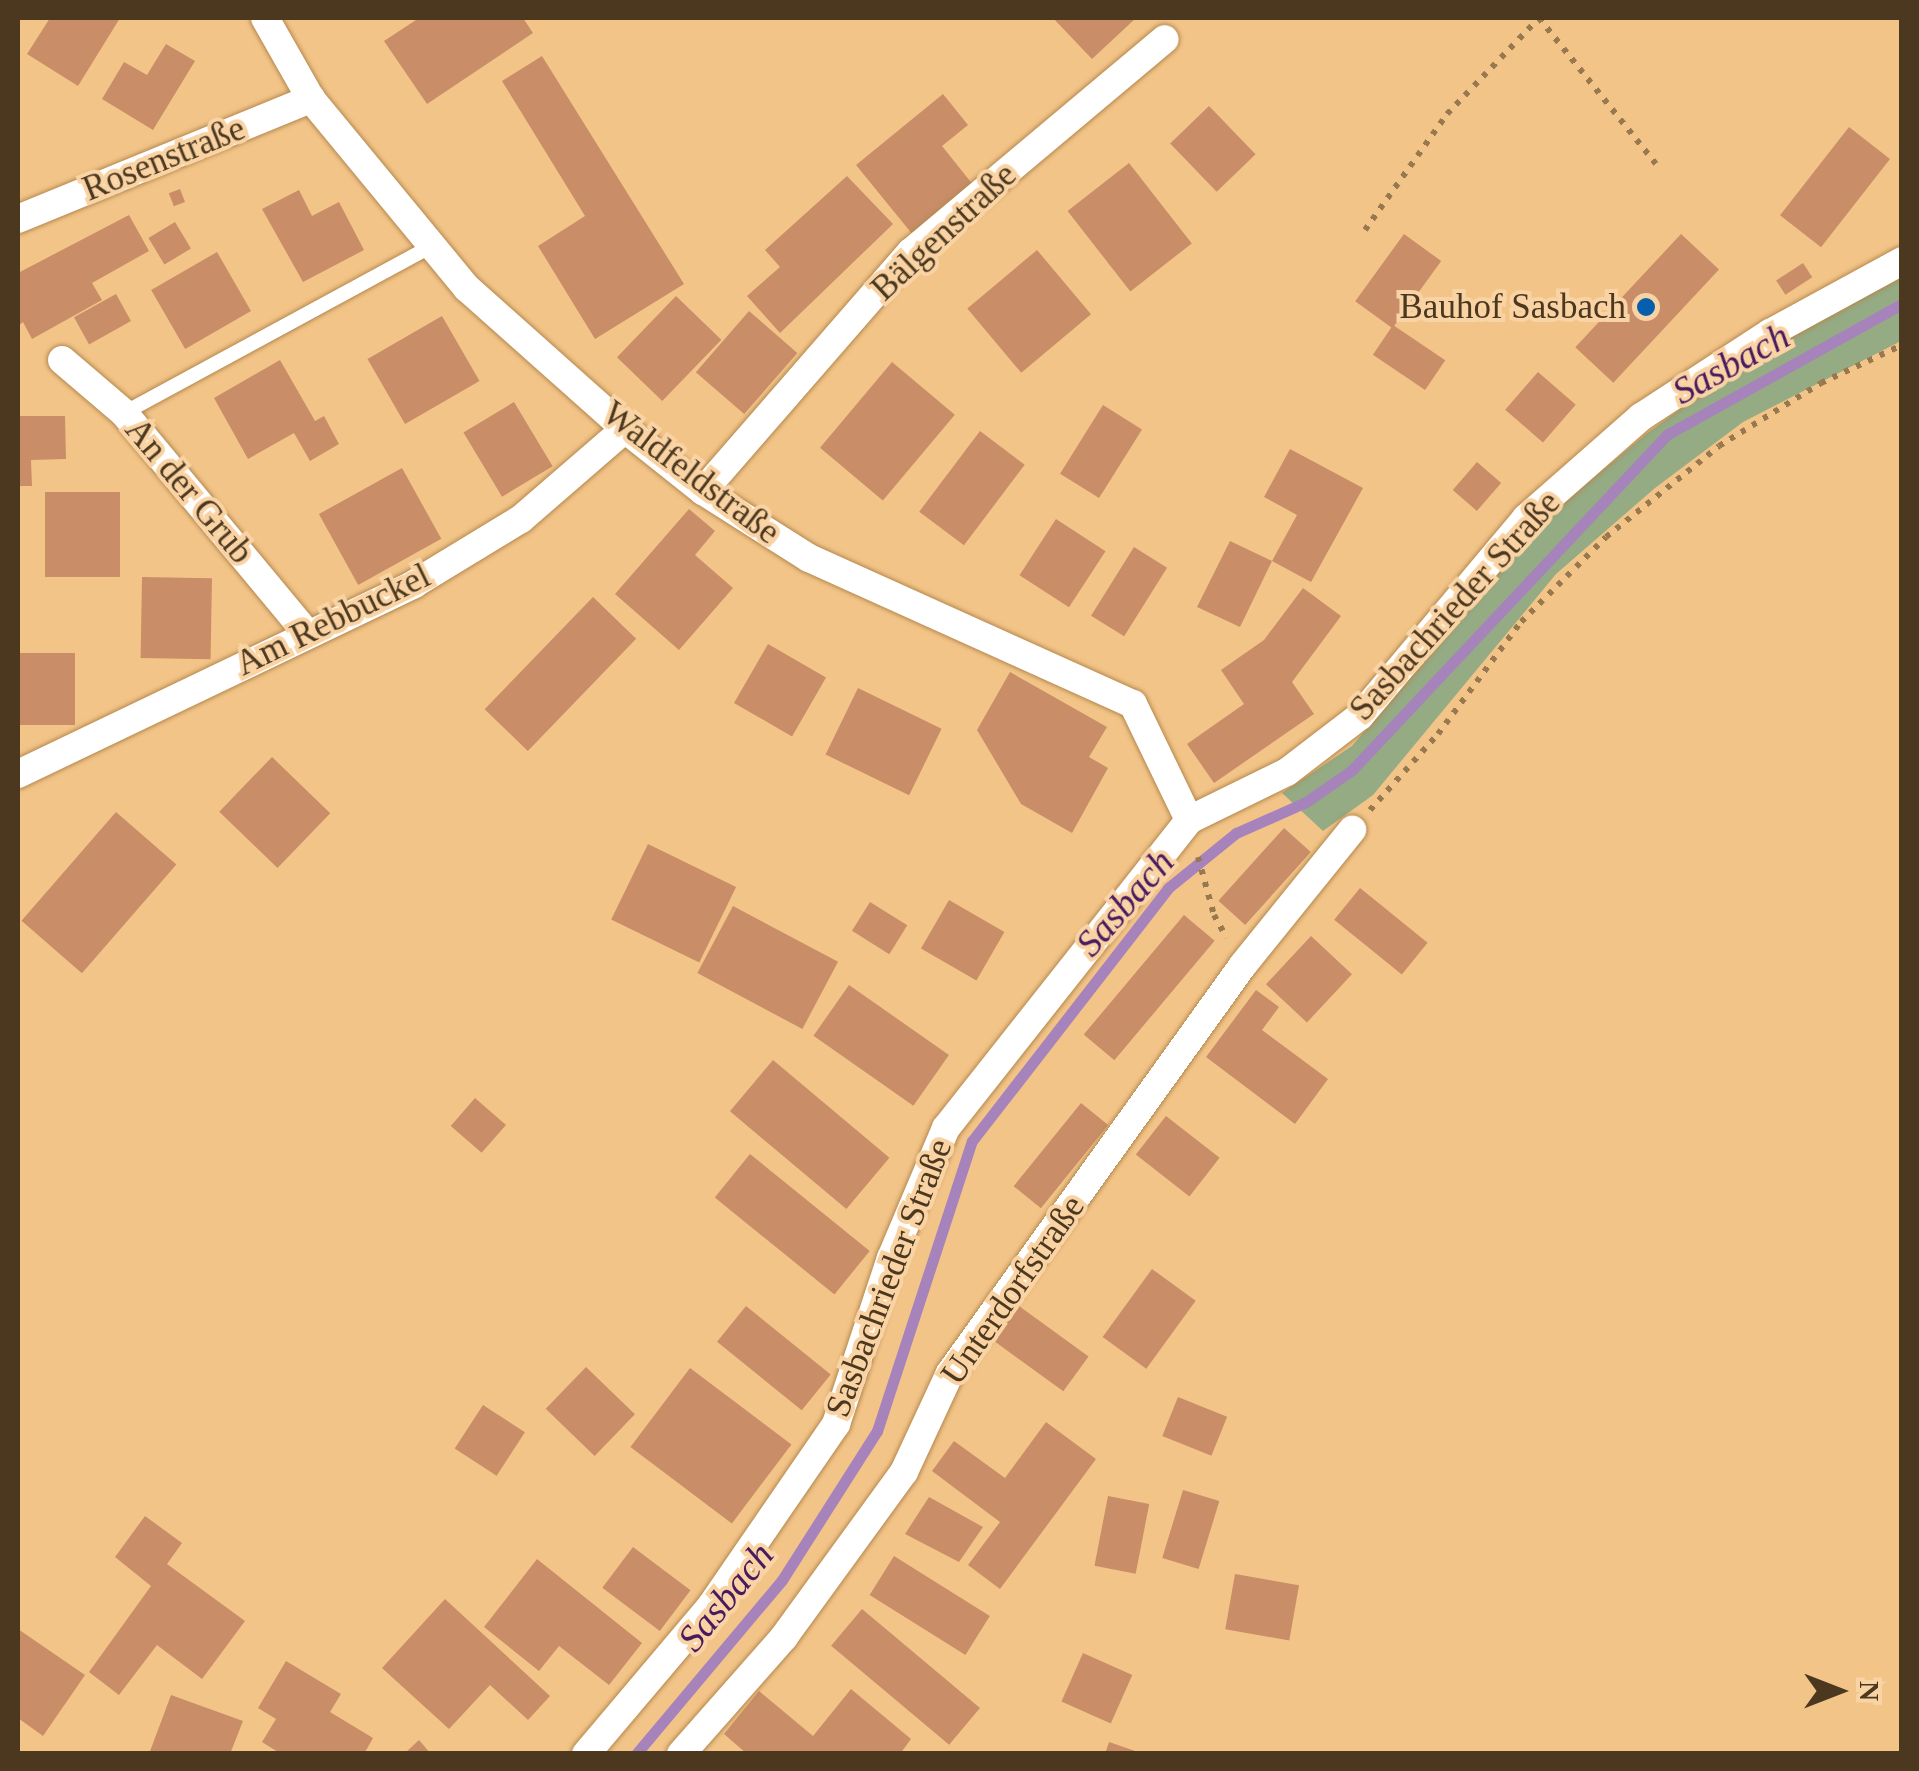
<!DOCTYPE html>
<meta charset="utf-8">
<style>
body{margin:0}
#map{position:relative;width:1919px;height:1771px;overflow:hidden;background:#f3c488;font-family:"Times New Roman",serif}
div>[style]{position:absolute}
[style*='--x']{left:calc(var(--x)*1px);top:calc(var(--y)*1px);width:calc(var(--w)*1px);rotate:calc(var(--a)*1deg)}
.green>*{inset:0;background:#94ab84}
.stream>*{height:11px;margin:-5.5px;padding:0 5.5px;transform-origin:5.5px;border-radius:5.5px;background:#a783bb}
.building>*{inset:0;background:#c98d68;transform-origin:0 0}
.path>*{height:6px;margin-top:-3px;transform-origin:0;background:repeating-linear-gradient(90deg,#98794f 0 5px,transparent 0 13px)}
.roads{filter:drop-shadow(0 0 2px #b4884e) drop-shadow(0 0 2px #b4884e)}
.service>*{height:14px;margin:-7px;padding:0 7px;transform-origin:7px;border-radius:7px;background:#fff}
.minor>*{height:28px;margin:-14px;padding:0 14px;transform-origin:14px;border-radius:14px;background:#fff}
.dots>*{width:28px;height:28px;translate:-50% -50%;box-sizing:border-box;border:5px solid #f9d3a4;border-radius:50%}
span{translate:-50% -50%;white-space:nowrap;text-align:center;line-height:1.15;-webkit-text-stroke:8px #f9d3a4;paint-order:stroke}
.street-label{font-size:35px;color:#4b381f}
.poi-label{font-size:35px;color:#4b381f}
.right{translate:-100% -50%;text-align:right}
.water-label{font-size:38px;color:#481a5e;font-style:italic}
.frame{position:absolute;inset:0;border:20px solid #4b381f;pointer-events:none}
.north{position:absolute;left:1789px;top:1641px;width:100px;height:100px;-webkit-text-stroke:8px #f9d3a4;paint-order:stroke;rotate:90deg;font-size:28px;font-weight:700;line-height:40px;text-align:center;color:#4b381f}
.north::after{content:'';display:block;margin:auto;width:35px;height:45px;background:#4b381f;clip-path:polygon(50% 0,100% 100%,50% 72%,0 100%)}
</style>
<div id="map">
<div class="green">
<div style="clip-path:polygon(1901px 277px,1901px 341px,1743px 422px,1655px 488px,1556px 574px,1373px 795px,1323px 831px,1282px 793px,1352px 746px,1542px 521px,1646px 434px,1756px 354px)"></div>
</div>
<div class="stream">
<div style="--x:636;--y:1754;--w:227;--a:-50"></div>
<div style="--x:782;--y:1580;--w:177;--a:-57.5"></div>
<div style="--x:877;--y:1431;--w:305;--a:-71.9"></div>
<div style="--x:972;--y:1141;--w:320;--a:-52.2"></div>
<div style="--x:1168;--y:888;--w:87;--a:-39"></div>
<div style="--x:1236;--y:833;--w:77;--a:-23.9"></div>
<div style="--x:1306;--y:802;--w:56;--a:-34.8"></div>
<div style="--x:1352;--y:770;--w:461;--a:-46.8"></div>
<div style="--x:1668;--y:434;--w:268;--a:-29.1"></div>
</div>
<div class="building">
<div style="clip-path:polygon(50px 18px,120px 18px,78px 86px,27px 54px)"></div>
<div style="clip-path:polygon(419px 18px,523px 18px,533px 33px,427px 104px,384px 41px)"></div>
<div style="clip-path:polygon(1053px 18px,1136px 18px,1092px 59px)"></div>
<div style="clip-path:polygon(166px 44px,195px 61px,153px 130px,102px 99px,124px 62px,147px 75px)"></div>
<div style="clip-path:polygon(542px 56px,684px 284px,595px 339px,538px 246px,585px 216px,502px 81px)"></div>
<div style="clip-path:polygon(943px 94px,968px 125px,942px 146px,974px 186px,913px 235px,856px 165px)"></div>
<div style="left:1209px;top:106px;width:67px;height:54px;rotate:46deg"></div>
<div style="left:1849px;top:127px;width:52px;height:112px;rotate:38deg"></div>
<div style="left:1129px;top:163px;width:102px;height:78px;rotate:52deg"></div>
<div style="clip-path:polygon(847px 176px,893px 224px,780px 333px,747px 296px,780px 267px,765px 250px)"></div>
<div style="left:180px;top:189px;width:14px;height:12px;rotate:69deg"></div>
<div style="clip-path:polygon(299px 190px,312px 216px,339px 202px,364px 250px,303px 282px,262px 209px)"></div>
<div style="clip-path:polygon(129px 215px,149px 251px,92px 283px,102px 300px,32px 339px,23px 322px,18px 326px,18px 273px)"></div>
<div style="left:175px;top:222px;width:31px;height:31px;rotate:59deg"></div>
<div style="left:1404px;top:234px;width:46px;height:83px;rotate:36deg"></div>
<div style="left:1681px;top:234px;width:52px;height:155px;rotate:43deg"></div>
<div style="left:1037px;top:250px;width:84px;height:91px;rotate:50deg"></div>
<div style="left:217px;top:252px;width:68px;height:76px;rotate:60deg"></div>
<div style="left:1803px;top:263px;width:17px;height:32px;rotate:57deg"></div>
<div style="left:116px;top:294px;width:31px;height:48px;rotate:61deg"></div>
<div style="left:676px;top:296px;width:63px;height:85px;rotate:44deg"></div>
<div style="left:749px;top:311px;width:64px;height:81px;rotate:41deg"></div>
<div style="left:442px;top:316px;width:75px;height:86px;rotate:60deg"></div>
<div style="left:1393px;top:325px;width:63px;height:36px;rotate:34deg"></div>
<div style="clip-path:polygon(280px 360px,315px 421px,324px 416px,339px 444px,310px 461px,294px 433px,248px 459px,214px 398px)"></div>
<div style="left:892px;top:362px;width:82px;height:112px;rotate:40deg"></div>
<div style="left:1538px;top:372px;width:50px;height:50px;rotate:41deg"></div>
<div style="left:514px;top:402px;width:75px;height:59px;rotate:59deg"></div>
<div style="left:1103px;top:405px;width:46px;height:81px;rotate:32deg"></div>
<div style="clip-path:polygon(18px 416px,65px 416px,66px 459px,31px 460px,32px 486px,18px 486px)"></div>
<div style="left:980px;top:431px;width:56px;height:101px;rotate:37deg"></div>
<div style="clip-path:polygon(1290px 449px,1363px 488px,1311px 582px,1272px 561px,1240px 627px,1197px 607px,1230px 541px,1272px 561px,1297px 515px,1264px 497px)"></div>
<div style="left:1477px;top:462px;width:32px;height:37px;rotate:41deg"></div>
<div style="left:402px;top:468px;width:81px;height:95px;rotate:61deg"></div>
<div style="left:45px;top:492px;width:75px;height:85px"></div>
<div style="clip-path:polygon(689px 509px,715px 531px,695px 555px,733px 588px,679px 650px,615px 594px)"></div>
<div style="left:1056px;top:519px;width:59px;height:67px;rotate:33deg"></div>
<div style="left:1134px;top:547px;width:39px;height:81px;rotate:32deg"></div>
<div style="left:142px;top:577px;width:70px;height:81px;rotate:1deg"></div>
<div style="clip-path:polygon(1303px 588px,1341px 616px,1292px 682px,1314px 714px,1214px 783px,1187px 744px,1244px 704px,1221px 670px,1264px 640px)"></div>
<div style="left:593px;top:597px;width:60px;height:156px;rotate:44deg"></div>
<div style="left:768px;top:644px;width:67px;height:68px;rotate:30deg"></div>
<div style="left:18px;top:653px;width:57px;height:72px"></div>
<div style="clip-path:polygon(1010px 672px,1107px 727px,1089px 757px,1108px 768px,1072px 833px,1021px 804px,977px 730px)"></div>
<div style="left:858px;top:688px;width:93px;height:74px;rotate:26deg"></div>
<div style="left:272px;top:757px;width:81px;height:76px;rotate:44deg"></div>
<div style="left:116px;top:812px;width:80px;height:144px;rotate:41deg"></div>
<div style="left:1284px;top:828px;width:36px;height:98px;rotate:42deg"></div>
<div style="left:648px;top:844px;width:98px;height:84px;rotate:26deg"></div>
<div style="left:1360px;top:888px;width:87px;height:41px;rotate:39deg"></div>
<div style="left:949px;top:900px;width:64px;height:56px;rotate:30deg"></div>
<div style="left:870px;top:902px;width:44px;height:34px;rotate:32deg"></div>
<div style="left:733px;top:906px;width:119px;height:76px;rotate:28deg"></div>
<div style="left:1184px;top:915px;width:40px;height:156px;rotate:40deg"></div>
<div style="left:1311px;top:936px;width:56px;height:66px;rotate:43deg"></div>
<div style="left:849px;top:985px;width:122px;height:62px;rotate:35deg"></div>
<div style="clip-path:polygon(1256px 990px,1279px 1007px,1262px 1030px,1328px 1079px,1295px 1124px,1206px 1057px)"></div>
<div style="left:773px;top:1060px;width:152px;height:67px;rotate:40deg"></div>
<div style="left:475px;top:1098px;width:41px;height:37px;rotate:41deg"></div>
<div style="left:1081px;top:1103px;width:35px;height:107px;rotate:39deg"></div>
<div style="left:1166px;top:1116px;width:68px;height:49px;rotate:38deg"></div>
<div style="left:750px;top:1154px;width:154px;height:56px;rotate:39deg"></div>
<div style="left:1152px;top:1269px;width:54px;height:84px;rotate:36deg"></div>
<div style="left:746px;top:1306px;width:109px;height:46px;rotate:39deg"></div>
<div style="left:1019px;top:1306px;width:86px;height:43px;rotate:36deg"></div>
<div style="left:586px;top:1367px;width:68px;height:58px;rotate:44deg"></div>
<div style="left:690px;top:1368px;width:127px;height:99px;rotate:37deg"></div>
<div style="left:1178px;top:1397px;width:53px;height:42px;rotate:22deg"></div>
<div style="left:483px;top:1405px;width:50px;height:52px;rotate:33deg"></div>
<div style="clip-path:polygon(1046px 1422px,1096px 1459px,1000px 1589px,968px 1565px,1000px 1522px,932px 1471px,954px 1441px,1005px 1478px)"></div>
<div style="left:1183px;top:1490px;width:38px;height:71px;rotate:17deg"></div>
<div style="left:1108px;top:1496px;width:42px;height:71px;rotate:11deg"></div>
<div style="clip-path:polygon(929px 1497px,983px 1527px,959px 1562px,905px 1534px)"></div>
<div style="clip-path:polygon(145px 1516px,182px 1543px,167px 1564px,245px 1621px,202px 1679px,157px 1645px,119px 1695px,89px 1672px,151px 1586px,115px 1557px)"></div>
<div style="left:633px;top:1547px;width:72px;height:51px;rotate:37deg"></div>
<div style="left:894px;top:1556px;width:113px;height:46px;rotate:32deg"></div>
<div style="clip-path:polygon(537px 1559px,642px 1643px,609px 1685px,559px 1646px,539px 1671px,484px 1627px)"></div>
<div style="left:1235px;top:1574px;width:65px;height:56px;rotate:10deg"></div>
<div style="clip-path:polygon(445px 1599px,550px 1696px,528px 1720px,490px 1685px,449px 1729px,382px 1668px)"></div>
<div style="left:862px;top:1609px;width:154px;height:48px;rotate:40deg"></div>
<div style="clip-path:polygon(18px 1629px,85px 1675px,43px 1736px,18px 1718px)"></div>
<div style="left:1083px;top:1653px;width:54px;height:53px;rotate:24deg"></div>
<div style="clip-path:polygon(286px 1661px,341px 1694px,330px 1712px,373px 1738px,364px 1754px,281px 1754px,262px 1742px,276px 1719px,258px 1708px)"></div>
<div style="clip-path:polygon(851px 1689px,911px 1739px,900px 1754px,747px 1754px,724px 1734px,759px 1691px,813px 1736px)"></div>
<div style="clip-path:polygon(171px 1695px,243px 1721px,230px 1754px,149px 1754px)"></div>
<div style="clip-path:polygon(419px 1740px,431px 1754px,404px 1754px)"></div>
<div style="clip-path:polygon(1109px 1742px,1141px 1753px,1141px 1754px,1105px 1754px)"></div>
</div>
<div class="path">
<div style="--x:1365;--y:230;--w:142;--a:-54.7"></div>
<div style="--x:1447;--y:114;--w:133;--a:-46.2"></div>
<div style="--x:1539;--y:18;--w:187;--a:51.3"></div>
<div style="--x:1370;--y:810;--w:102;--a:-48.2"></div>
<div style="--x:1438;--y:734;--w:139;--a:-53.5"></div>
<div style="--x:1521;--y:622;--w:120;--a:-45"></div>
<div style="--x:1606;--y:537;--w:145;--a:-38.8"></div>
<div style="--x:1719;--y:446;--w:120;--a:-31.7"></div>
<div style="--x:1821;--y:383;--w:89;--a:-25.1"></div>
<div style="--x:1198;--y:857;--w:60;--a:74.6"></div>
<div style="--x:1214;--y:915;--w:26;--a:61"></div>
</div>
<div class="roads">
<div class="service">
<div style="--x:124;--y:413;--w:350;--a:-28.5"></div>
</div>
<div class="minor">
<div style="--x:265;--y:18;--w:93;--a:60.4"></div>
<div style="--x:311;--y:99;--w:245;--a:50.5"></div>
<div style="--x:467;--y:288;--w:212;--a:41.7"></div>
<div style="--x:625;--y:429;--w:100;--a:38.5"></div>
<div style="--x:703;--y:491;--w:125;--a:32.3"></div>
<div style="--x:809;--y:558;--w:355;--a:24.3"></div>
<div style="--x:1133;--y:704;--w:129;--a:64.2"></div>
<div style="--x:18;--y:219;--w:317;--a:-22.3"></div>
<div style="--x:62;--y:360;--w:82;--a:40.5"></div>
<div style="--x:124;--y:413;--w:285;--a:50.3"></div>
<div style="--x:703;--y:491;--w:317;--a:-49"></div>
<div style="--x:911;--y:252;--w:331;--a:-40"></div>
<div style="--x:18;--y:774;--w:439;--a:-25.6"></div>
<div style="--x:414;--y:584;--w:125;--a:-31.3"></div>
<div style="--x:521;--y:519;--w:138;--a:-40.9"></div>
<div style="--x:586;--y:1754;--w:194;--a:-49.8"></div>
<div style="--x:711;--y:1606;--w:221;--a:-55.5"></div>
<div style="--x:836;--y:1424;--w:175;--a:-71.7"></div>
<div style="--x:891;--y:1258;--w:141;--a:-67.1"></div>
<div style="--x:946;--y:1128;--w:392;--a:-51.7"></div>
<div style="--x:1189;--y:820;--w:109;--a:-26.1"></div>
<div style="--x:1287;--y:772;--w:92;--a:-37.5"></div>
<div style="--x:1360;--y:716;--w:258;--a:-50"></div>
<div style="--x:1526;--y:518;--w:153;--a:-41.3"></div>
<div style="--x:1641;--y:417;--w:154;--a:-33.1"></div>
<div style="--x:1770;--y:333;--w:150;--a:-28.6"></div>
<div style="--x:681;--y:1754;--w:156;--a:-48.6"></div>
<div style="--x:784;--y:1637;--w:204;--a:-54"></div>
<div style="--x:904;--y:1472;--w:109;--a:-65.1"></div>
<div style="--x:950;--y:1373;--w:502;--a:-54.32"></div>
<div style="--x:1243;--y:965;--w:174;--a:-51.1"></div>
</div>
</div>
<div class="dots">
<div style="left:1646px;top:307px;background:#065eac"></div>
</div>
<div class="street-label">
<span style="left:164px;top:159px;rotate:-22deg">Rosenstraße</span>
<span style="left:944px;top:232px;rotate:-43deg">Bälgenstraße</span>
<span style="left:691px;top:473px;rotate:37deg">Waldfeldstraße</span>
<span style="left:189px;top:491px;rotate:50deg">An der Grub</span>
<span style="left:1455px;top:606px;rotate:-48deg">Sasbachrieder Straße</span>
<span style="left:333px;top:620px;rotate:-26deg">Am Rebbuckel</span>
<span style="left:889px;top:1278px;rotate:-69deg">Sasbachrieder Straße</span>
<span style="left:1013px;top:1290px;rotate:-55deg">Unterdorfstraße</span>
</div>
<div class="poi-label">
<span class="right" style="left:1626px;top:307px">Bauhof Sasbach</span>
</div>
<div class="water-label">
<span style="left:1731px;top:364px;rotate:-29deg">Sasbach</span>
<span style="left:1125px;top:903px;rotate:-49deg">Sasbach</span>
<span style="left:726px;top:1597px;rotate:-51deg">Sasbach</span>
</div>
<div class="frame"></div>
<div class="north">N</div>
</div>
